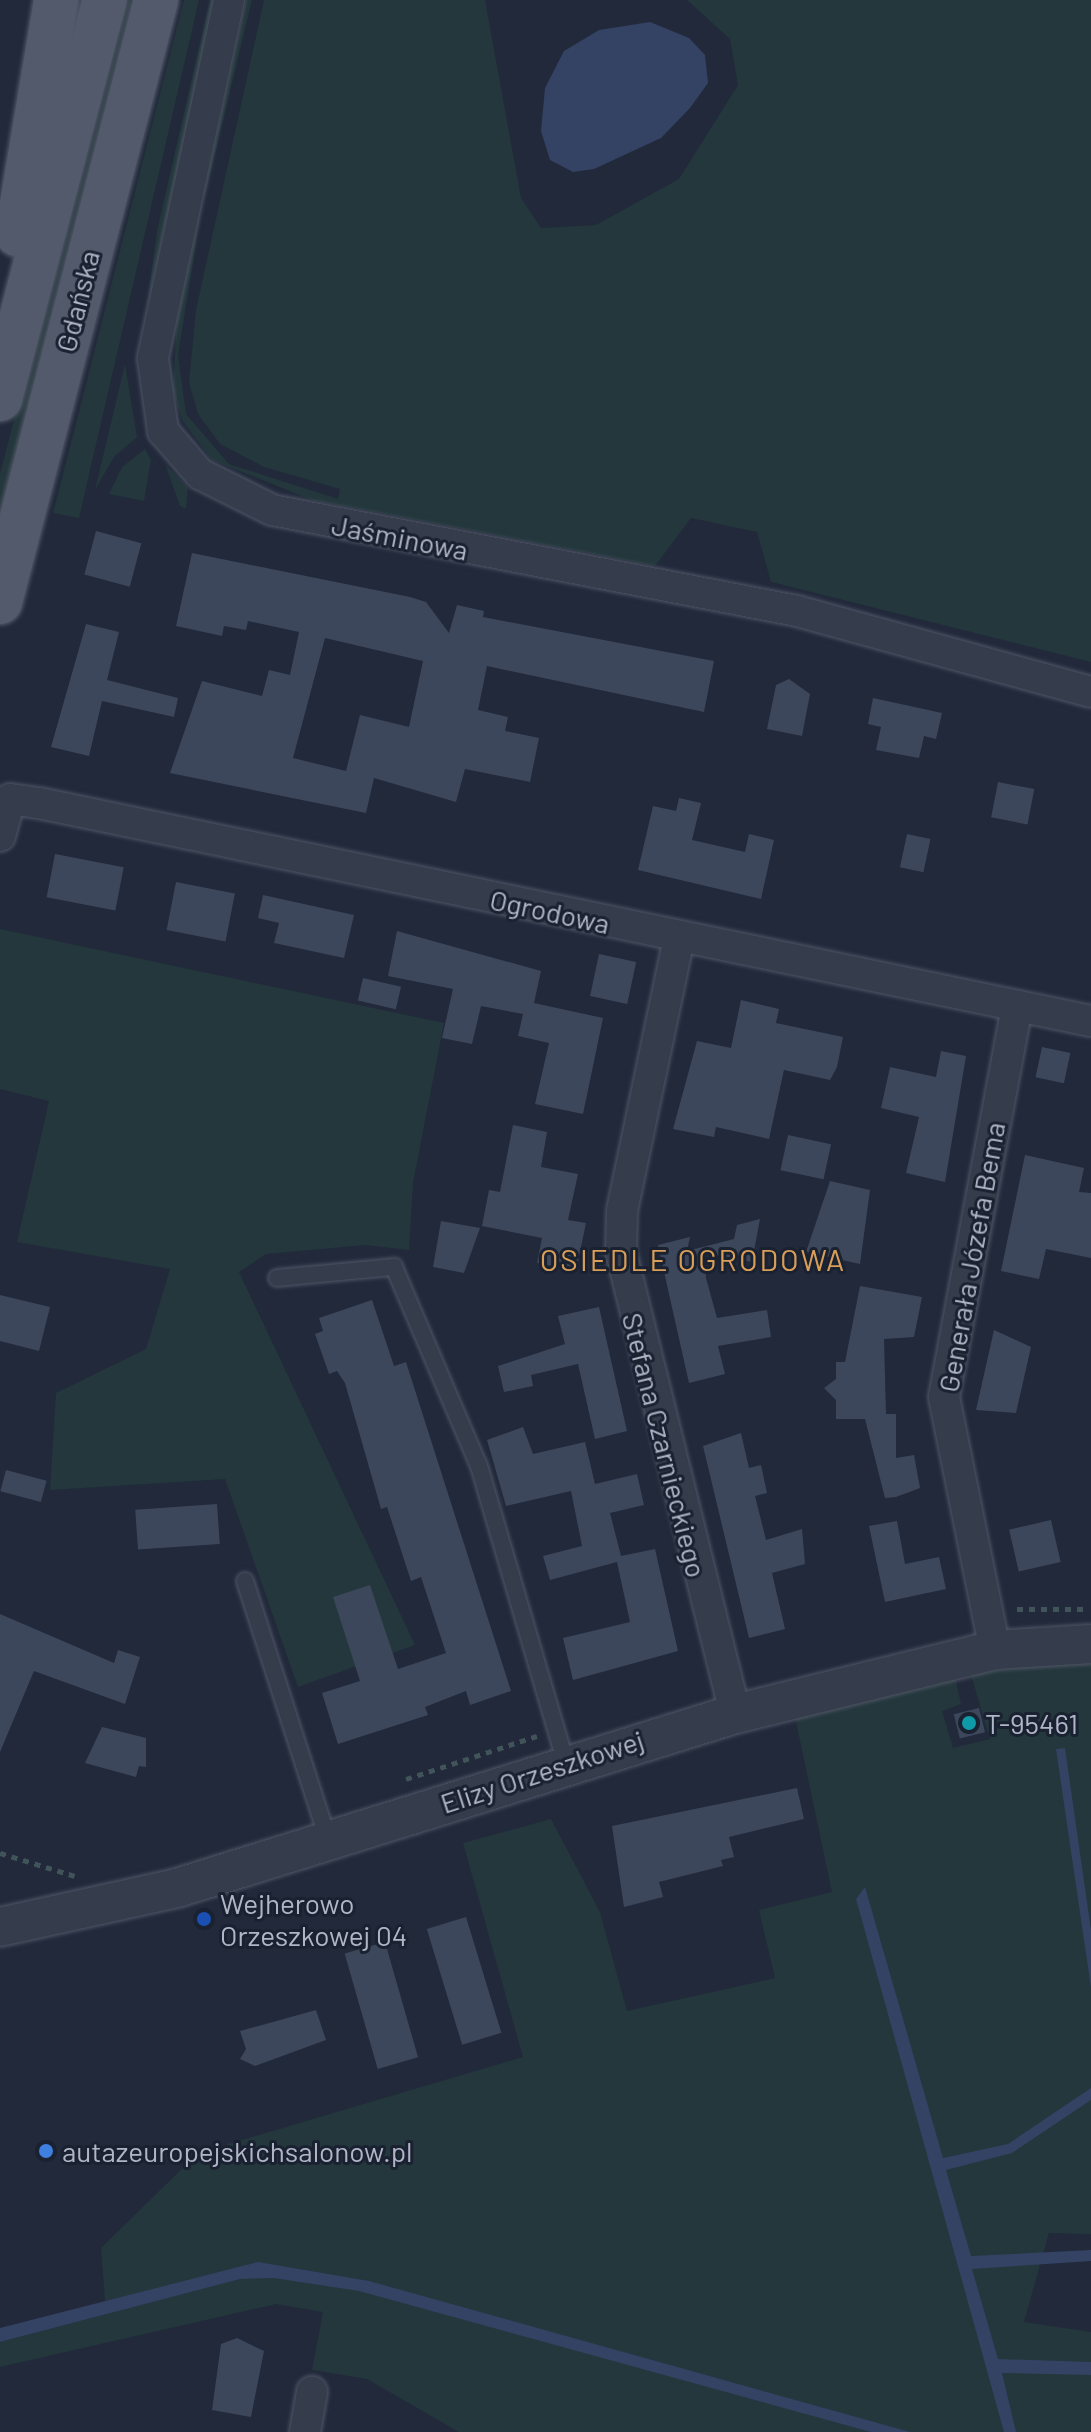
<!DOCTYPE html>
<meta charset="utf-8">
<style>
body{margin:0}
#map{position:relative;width:1091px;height:2432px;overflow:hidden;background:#21293b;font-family:Barlow,sans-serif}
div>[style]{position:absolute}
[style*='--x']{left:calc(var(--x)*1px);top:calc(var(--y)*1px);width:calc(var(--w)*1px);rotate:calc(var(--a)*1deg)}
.green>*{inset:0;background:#23373c}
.water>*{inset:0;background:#344263}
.building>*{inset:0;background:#3d475b;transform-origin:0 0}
.path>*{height:5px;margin-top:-2.5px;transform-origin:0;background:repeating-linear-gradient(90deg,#41545a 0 6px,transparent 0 12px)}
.roads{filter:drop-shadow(0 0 2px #505666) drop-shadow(0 0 2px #505666)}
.service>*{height:16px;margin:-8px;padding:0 8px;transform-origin:8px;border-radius:8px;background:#353c4c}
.minor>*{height:30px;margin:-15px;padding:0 15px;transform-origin:15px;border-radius:15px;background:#353c4c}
.tertiary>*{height:38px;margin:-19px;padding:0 19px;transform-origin:19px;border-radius:19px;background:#353c4c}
.primary>*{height:44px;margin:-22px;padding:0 22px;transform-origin:22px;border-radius:22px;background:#525a6c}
.dots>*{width:22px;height:22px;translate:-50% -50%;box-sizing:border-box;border:4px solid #1a2130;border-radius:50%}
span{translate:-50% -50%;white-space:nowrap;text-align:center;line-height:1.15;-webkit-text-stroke:6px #1a2130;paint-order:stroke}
.street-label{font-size:28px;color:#b0b6c8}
.poi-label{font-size:28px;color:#b0b6c8}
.left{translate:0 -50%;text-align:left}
.neighbourhood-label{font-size:30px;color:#d99f59;letter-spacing:2px}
</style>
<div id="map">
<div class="green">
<div style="clip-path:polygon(123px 0,142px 0,0 550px,0 474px)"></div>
<div style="clip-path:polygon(184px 0,199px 0,79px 518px,53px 513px)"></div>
<div style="clip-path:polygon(210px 0,215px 0,147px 307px,157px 230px)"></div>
<div style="clip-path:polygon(246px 0,252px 0,205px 195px,204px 193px)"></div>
<div style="clip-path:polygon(264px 0,485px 0,521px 198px,541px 228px,596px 225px,679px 179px,738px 85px,730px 39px,687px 0,1091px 0,1091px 662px,771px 582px,757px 532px,691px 518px,655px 566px,312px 500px,212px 460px,182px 420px,173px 390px,177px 318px,201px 212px,178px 356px,186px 414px,229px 464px,338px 499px,340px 489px,264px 467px,220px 444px,198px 414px,189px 382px,196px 310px)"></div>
<div style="clip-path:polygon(125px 364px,137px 437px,114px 457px,95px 490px)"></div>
<div style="clip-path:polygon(145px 449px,151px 460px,144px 501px,109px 494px,122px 467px)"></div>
<div style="clip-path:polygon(165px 464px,188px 488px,186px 509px,180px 506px)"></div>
<div style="clip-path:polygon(0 929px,444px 1023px,413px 1183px,409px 1250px,365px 1245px,266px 1254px,239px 1272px,415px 1645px,298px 1687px,225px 1479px,50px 1490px,56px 1393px,146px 1349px,170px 1269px,17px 1242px,49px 1101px,0 1089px)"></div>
<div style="clip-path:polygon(1055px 1660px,1091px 1661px,1091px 2234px,1049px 2233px,1024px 2322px,1091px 2332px,1091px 2432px,459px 2432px,367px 2379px,312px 2370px,323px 2312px,276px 2304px,0 2367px,0 2342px,106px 2314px,101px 2248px,198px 2153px,523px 2057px,463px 1843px,551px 1819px,600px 1912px,627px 2011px,775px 1978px,759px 1910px,832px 1892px,795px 1717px,955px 1677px,961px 1704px,942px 1711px,953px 1748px,990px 1739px,971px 1675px)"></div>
</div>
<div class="water">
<div style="clip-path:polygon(650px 22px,689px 38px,705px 55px,708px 83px,690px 108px,661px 138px,594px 169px,573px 172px,550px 160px,541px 131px,545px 88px,564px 51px,599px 30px)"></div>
<div style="clip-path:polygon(1065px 1748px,1091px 1930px,1091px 1988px,1056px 1749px)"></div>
<div style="clip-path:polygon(865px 1887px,943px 2158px,1008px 2144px,1091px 2088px,1091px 2100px,1012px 2153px,946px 2170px,971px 2256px,1091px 2250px,1091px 2261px,972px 2269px,998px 2359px,1091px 2362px,1091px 2375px,1002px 2373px,1016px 2432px,1004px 2432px,856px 1899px)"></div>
<div style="clip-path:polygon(258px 2262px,369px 2281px,910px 2432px,871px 2432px,359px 2291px,274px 2278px,240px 2279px,0 2342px,0 2328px)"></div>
</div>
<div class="building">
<div style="left:96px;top:531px;width:47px;height:45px;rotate:15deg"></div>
<div style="clip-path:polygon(evenodd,192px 553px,410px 597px,426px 602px,449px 633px,457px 605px,484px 611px,483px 617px,714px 661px,704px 712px,487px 666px,478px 710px,508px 717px,505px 731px,539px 738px,530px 782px,465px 769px,456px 802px,374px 778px,366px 813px,170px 773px,202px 681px,262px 696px,269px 670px,290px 675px,299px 632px,248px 621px,246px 630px,224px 626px,222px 636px,176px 626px,192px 553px,325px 638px,423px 661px,409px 727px,360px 715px,346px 771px,293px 758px,325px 638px)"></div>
<div style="clip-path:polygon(86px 624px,119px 632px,107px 680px,178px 698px,174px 717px,102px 701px,89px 756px,51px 747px)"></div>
<div style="clip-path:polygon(789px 679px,810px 694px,802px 736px,767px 729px,776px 685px)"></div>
<div style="clip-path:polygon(873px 698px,942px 713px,936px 739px,924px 736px,919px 758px,876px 750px,881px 727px,868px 724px)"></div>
<div style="left:998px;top:782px;width:37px;height:36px;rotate:11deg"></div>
<div style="clip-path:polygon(679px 798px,701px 803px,692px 840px,745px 852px,749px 834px,774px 840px,761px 899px,638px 870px,653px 806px,676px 811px)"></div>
<div style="left:907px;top:834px;width:24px;height:34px;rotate:12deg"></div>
<div style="left:55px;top:854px;width:70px;height:44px;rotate:11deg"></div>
<div style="left:176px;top:882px;width:60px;height:49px;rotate:11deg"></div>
<div style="clip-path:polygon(263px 895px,354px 915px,344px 958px,274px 943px,279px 923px,258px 918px)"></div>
<div style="clip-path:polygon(397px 931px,541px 971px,534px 1003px,603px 1018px,583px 1114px,535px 1104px,549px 1043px,518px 1036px,523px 1014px,481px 1006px,472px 1044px,442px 1038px,453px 989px,388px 976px)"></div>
<div style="left:599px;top:954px;width:38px;height:43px;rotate:12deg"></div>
<div style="left:363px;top:978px;width:39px;height:23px;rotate:13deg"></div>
<div style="clip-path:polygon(741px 1000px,779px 1009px,776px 1023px,843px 1037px,837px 1067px,830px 1080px,784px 1070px,769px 1139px,716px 1127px,714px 1137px,673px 1129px,697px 1041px,731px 1048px)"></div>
<div style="left:1042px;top:1047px;width:29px;height:31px;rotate:12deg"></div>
<div style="clip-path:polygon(941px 1051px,966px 1056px,945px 1182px,906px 1173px,919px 1117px,881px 1108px,890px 1067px,936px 1077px)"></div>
<div style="clip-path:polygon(513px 1125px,547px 1132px,541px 1167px,578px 1174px,568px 1220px,586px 1223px,576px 1271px,537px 1263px,542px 1238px,482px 1226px,489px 1190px,500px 1192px)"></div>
<div style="left:788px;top:1135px;width:44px;height:36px;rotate:12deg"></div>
<div style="clip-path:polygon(1025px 1155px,1084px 1168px,1079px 1192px,1091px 1193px,1091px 1258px,1046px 1249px,1039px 1279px,1001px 1271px)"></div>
<div style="clip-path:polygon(830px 1181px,870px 1190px,860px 1264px,806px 1252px)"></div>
<div style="clip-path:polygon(760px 1219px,752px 1262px,705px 1253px,706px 1278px,717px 1318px,767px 1310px,771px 1337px,718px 1346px,725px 1374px,689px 1383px,658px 1245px,690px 1237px,687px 1251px,734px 1239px,737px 1225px)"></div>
<div style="clip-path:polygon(441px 1221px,480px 1228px,464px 1273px,433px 1267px)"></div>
<div style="clip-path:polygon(860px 1286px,922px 1297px,914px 1337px,884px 1339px,886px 1414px,896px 1414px,896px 1458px,914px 1455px,920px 1488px,896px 1497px,885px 1498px,865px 1419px,836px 1419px,836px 1400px,824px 1388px,836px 1379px,836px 1362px,845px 1362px)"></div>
<div style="clip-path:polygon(0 1295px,50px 1307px,39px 1351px,0 1341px)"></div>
<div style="clip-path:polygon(372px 1300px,394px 1366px,406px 1362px,511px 1691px,470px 1705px,466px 1691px,425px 1707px,428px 1715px,338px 1744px,322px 1693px,360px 1681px,333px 1597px,370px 1585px,398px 1669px,446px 1653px,421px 1577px,411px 1581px,387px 1507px,381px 1509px,345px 1383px,337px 1371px,329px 1374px,315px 1334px,323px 1331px,319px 1318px)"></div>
<div style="clip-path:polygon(599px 1307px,627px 1431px,595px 1439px,578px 1364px,531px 1375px,533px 1386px,504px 1392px,498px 1366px,565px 1344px,558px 1316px)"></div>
<div style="clip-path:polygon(994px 1330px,1031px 1347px,1016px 1413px,976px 1410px)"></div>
<div style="clip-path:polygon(523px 1427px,533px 1454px,585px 1442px,595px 1484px,637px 1474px,644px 1505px,610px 1513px,621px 1556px,655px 1549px,678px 1651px,573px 1680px,563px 1638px,630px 1622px,617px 1562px,550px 1580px,543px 1556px,582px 1546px,571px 1491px,506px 1506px,487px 1440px)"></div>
<div style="clip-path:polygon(741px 1433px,749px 1468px,761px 1465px,767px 1493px,755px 1496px,766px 1540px,802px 1529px,805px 1564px,772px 1573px,785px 1629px,749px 1638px,703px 1446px)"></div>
<div style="left:6px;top:1470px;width:42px;height:22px;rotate:15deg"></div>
<div style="left:217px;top:1504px;width:40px;height:82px;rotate:86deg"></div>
<div style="left:1051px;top:1520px;width:43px;height:43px;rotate:77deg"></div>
<div style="clip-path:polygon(897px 1521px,905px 1564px,939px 1557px,946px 1589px,885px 1602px,869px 1526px)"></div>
<div style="clip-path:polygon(0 1614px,114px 1663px,118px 1650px,140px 1657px,125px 1704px,34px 1671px,0 1752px)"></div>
<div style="left:979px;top:1708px;width:25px;height:26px;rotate:76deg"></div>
<div style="clip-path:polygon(102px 1727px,146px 1738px,146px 1767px,139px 1766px,136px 1777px,85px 1763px)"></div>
<div style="clip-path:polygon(797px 1788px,804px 1819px,729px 1837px,734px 1857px,721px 1860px,723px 1866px,659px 1882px,663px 1897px,624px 1907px,612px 1826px)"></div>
<div style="left:466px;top:1917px;width:121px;height:41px;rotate:73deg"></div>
<div style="left:385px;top:1942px;width:120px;height:42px;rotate:74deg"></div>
<div style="clip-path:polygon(316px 2010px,326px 2040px,255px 2066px,240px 2059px,246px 2049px,240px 2031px)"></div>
<div style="clip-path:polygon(237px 2338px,264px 2351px,251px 2417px,212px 2410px,221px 2344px)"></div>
</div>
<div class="path">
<div style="--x:1017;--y:1609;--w:69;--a:0"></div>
<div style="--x:406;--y:1779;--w:138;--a:-18.2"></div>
<div style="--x:0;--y:1853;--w:78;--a:17"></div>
</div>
<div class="roads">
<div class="service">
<div style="--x:277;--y:1278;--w:118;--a:-5.4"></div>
<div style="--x:394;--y:1267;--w:216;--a:66.9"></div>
<div style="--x:479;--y:1466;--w:310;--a:73.7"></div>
<div style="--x:245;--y:1581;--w:271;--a:72.2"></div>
</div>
<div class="minor">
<div style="--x:229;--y:0;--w:367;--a:102"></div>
<div style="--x:153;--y:359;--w:73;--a:82.1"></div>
<div style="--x:163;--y:431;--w:57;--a:49.3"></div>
<div style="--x:200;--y:474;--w:80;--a:26.6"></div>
<div style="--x:272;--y:510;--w:535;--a:10.89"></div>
<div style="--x:797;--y:611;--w:305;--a:15.4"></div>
<div style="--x:0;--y:836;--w:38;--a:-75"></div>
<div style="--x:10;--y:799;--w:29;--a:8"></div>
<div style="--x:39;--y:803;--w:1074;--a:11.71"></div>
<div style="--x:679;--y:938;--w:279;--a:101.8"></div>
<div style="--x:622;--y:1211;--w:41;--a:91.4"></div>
<div style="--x:621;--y:1252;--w:476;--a:76.1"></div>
<div style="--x:995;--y:1650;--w:258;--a:-101.4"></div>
<div style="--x:944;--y:1397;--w:398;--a:-79.4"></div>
<div style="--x:305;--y:2432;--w:41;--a:-80.1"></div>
</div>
<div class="tertiary">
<div style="--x:0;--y:1927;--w:181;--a:-12.4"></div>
<div style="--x:177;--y:1888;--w:584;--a:-17.32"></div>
<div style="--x:735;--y:1714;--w:268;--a:-13.8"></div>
<div style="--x:995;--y:1650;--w:96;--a:-3.6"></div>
</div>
<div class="primary">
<div style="--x:17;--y:234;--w:237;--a:-80.5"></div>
<div style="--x:0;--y:399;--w:413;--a:-75.3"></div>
<div style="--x:0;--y:602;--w:622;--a:-75.47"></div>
</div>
</div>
<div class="dots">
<div style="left:969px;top:1723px;background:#0f9aa8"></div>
<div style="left:204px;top:1919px;background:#1a4fb4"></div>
<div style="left:46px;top:2151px;background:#3f7fe0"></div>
</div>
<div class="street-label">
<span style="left:77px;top:301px;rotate:-76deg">Gdańska</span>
<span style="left:400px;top:537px;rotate:11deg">Jaśminowa</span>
<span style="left:550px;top:911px;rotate:12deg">Ogrodowa</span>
<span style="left:971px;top:1257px;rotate:-80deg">Generała Józefa Bema</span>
<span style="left:665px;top:1445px;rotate:76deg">Stefana Czarnieckiego</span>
<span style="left:542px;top:1771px;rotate:-18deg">Elizy Orzeszkowej</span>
</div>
<div class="poi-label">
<span class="left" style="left:985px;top:1723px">T-95461</span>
<span class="left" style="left:220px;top:1919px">Wejherowo<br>Orzeszkowej 04</span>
<span class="left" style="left:62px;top:2151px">autazeuropejskichsalonow.pl</span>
</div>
<div class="neighbourhood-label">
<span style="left:693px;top:1259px">OSIEDLE OGRODOWA</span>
</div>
</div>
